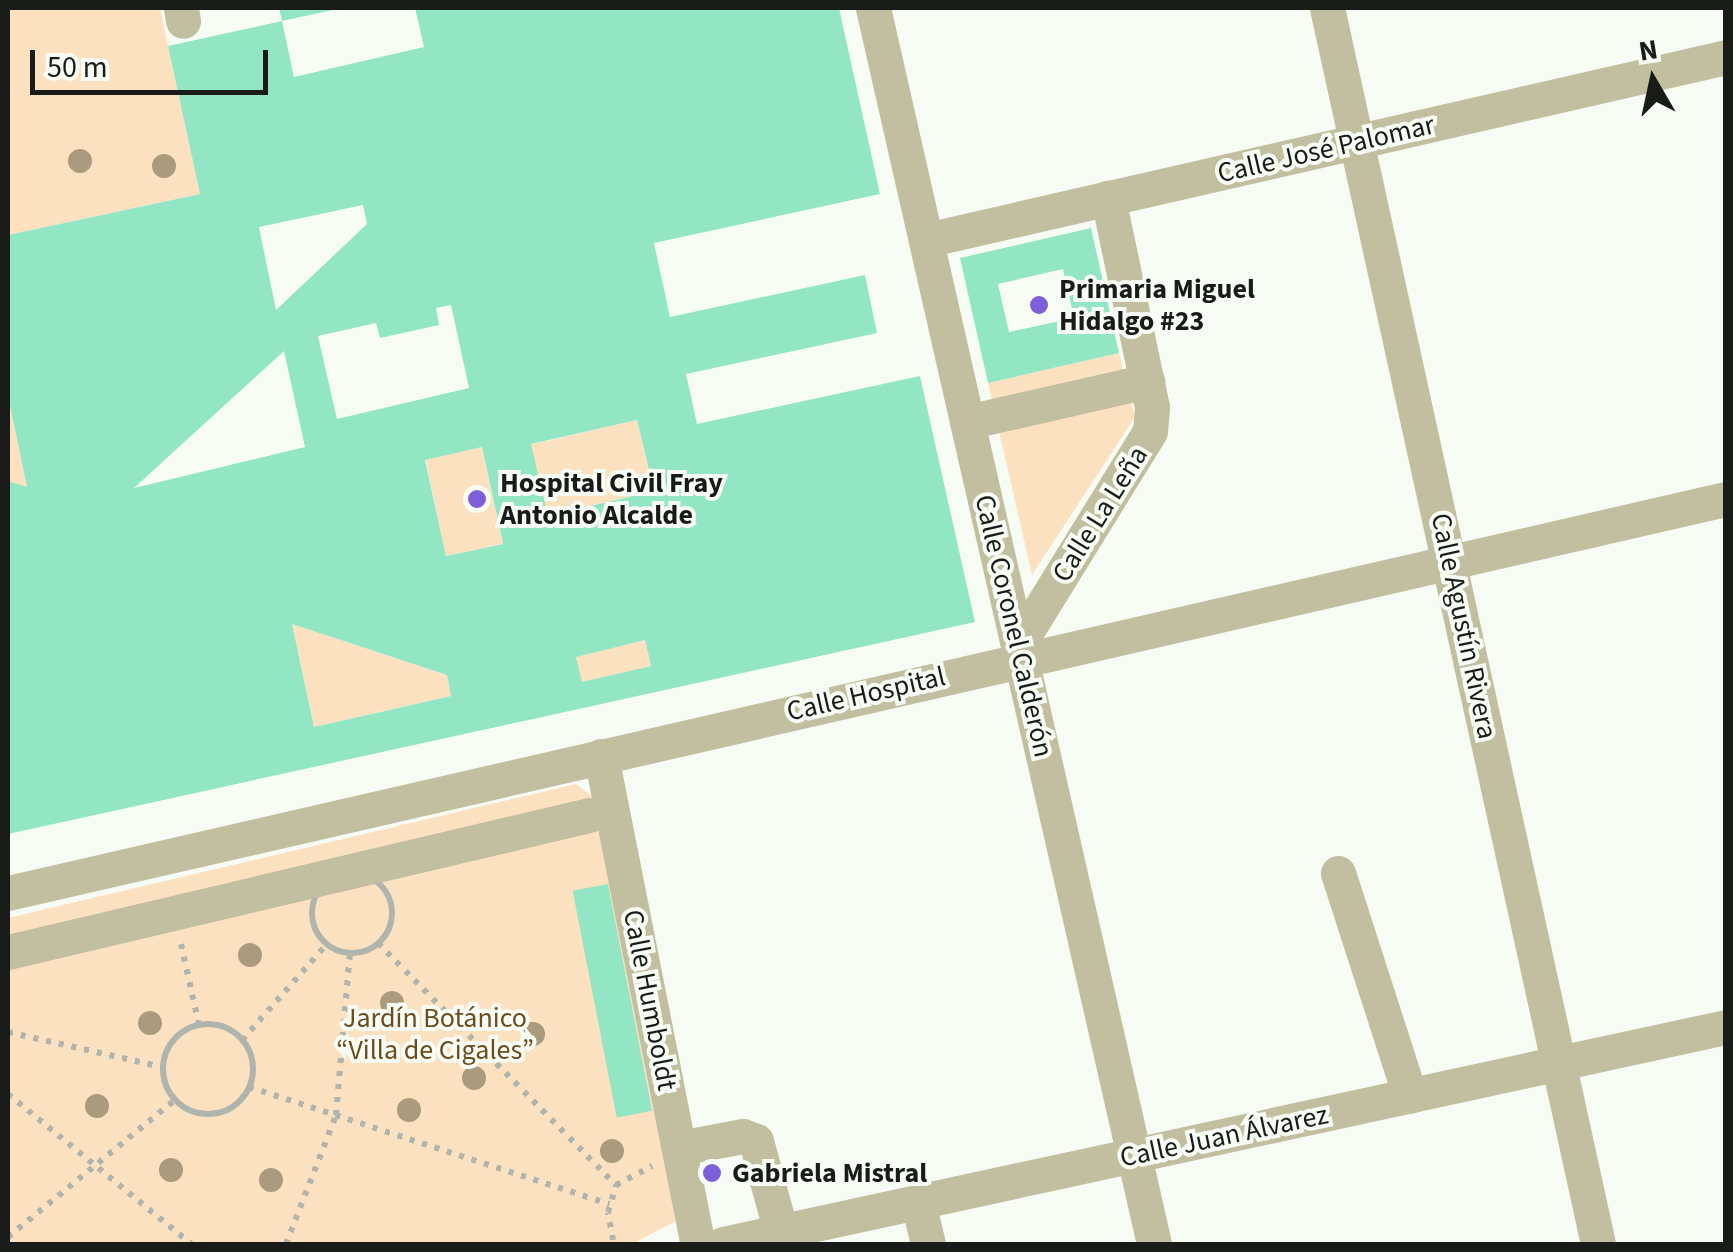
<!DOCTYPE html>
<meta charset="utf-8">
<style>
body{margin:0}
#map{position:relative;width:1733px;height:1252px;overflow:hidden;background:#f6fcf3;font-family:"Source Sans 3",sans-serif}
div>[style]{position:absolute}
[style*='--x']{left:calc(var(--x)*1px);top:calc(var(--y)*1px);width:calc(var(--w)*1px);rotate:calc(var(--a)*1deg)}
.green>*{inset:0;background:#fce1c1;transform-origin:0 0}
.building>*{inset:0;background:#93e6c4;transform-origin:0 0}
.path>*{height:6px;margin-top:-3px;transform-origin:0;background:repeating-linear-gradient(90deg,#afb4ad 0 5px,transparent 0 13px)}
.path>.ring{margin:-3px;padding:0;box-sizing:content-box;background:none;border:6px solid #afb4ad;border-radius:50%}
.minor>*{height:35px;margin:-17.5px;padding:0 17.5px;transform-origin:17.5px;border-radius:17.5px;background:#c1bf9f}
.trees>*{width:24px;height:24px;margin:-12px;border-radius:50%;background:#aa9b7d}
.dots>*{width:28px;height:28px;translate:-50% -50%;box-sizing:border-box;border:5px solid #f6fcf3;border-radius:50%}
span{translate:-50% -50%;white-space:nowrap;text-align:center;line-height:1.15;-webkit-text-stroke:8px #f6fcf3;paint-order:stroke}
.street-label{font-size:28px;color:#191b18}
.poi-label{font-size:28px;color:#191b18;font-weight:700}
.left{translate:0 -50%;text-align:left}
.park-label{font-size:28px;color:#6c4b1d}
.frame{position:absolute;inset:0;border:10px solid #191b18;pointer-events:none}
.north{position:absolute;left:1603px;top:30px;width:100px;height:100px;-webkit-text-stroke:8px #f6fcf3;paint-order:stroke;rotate:351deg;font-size:28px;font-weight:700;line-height:40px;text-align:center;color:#191b18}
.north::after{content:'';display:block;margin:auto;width:35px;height:45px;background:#191b18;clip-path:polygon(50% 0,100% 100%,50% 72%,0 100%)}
.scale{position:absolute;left:30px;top:50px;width:238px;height:45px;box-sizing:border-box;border:5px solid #191b18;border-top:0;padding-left:12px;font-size:30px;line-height:35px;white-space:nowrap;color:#191b18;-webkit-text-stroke:8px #f6fcf3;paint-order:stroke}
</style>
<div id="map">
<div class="green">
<div style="clip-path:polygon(8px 8px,160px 8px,200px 194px,8px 235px)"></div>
<div style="clip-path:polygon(1119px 353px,1135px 417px,1032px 575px,988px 383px)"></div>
<div style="clip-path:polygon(8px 396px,27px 487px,8px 481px)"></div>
<div style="left:637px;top:420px;width:73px;height:109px;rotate:77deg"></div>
<div style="left:482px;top:447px;width:99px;height:58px;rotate:78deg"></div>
<div style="clip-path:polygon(292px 624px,447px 675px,451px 696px,314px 727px)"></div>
<div style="left:645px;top:640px;width:27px;height:71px;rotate:77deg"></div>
<div style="clip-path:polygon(576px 784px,604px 805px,678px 1220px,632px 1244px,8px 1244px,8px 918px)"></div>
</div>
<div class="building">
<div style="clip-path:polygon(279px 8px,337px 8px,337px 9px,282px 21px)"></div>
<div style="clip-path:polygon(evenodd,415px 8px,839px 8px,880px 194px,654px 243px,670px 317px,865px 275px,877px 333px,686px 374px,697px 424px,920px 376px,975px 622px,8px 834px,8px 481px,27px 487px,8px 396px,8px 235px,200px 194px,168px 46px,282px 21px,294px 77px,424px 47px,415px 8px,363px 205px,367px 224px,276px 310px,259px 227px,363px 205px,415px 8px,451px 305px,469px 388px,337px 419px,318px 336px,376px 323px,380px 338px,439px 325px,436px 308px,451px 305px,415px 8px,284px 351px,305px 447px,134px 488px,284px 351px,415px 8px,637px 420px,654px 491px,548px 516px,531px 444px,637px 420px,415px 8px,482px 447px,503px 544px,446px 556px,425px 460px,482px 447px,415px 8px,292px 624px,447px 675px,451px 696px,314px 727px,292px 624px,415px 8px,645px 640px,651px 666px,582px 682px,576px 657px,645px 640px)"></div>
<div style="clip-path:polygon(evenodd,1091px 228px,1119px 353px,988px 383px,960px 258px,1091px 228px,1063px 269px,1074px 318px,1009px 332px,998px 284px,1063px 269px)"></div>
<div style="left:608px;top:884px;width:231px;height:36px;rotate:79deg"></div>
</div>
<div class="path">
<div class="ring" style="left:312px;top:873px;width:74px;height:74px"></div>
<div style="--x:378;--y:943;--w:339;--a:45.5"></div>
<div style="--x:181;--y:944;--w:83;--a:77.5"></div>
<div class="ring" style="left:163px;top:1024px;width:84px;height:84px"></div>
<div style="--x:8;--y:1032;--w:158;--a:12.8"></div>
<div style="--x:242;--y:1040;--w:128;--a:-48.5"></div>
<div style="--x:249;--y:1087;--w:379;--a:18"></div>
<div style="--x:8;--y:1094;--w:237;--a:39.3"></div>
<div style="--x:8;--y:1237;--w:216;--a:-39.4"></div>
<div style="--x:613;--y:1240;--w:28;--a:-100"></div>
<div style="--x:608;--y:1212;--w:28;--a:-73"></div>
<div style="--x:616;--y:1185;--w:41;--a:-27.8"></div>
<div style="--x:286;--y:1244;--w:138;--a:-68.8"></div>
<div style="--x:336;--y:1115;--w:164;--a:-85.1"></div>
</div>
<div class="minor">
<div style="--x:181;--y:8;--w:13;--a:81"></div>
<div style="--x:873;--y:8;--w:1268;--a:77.19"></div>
<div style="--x:1327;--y:8;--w:1265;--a:77.63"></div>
<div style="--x:926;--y:240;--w:821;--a:-12.88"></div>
<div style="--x:967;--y:422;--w:185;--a:-12.8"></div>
<div style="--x:1018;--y:645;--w:251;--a:-58.3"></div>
<div style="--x:1150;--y:431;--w:24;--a:-85"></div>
<div style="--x:1152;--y:407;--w:214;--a:-101.9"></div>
<div style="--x:601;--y:756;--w:498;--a:78.8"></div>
<div style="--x:1338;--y:873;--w:234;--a:72.1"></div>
<div style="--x:8;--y:893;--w:1763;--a:-12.92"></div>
<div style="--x:8;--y:952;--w:597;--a:-13.27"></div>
<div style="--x:679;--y:1148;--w:65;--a:-10.6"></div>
<div style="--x:743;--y:1136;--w:14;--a:21"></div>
<div style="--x:756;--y:1141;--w:94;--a:74.6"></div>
<div style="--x:918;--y:1202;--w:43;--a:76.6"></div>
<div style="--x:723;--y:1244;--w:1026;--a:-12.21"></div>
</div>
<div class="trees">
<div style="left:80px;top:161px"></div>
<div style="left:164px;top:166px"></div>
<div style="left:250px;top:955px"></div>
<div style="left:392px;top:1003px"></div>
<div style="left:150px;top:1023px"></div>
<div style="left:533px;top:1034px"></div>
<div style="left:474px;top:1078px"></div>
<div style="left:97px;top:1106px"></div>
<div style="left:409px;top:1110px"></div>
<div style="left:612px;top:1151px"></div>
<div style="left:171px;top:1170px"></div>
<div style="left:271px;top:1180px"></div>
</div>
<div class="dots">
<div style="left:1039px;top:305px;background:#7d5fda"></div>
<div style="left:477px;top:499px;background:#7d5fda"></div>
<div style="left:712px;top:1173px;background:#7d5fda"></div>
</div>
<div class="street-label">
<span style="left:1326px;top:149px;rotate:-13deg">Calle José Palomar</span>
<span style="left:1100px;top:514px;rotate:-58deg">Calle La Leña</span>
<span style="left:1014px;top:626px;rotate:77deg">Calle Coronel Calderón</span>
<span style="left:1464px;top:626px;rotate:78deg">Calle Agustín Rivera</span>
<span style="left:866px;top:694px;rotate:-13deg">Calle Hospital</span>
<span style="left:650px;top:1000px;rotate:79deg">Calle Humboldt</span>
<span style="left:1224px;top:1136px;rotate:-12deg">Calle Juan Álvarez</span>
</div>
<div class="poi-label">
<span class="left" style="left:1059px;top:305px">Primaria Miguel<br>Hidalgo #23</span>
<span class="left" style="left:500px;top:499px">Hospital Civil Fray<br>Antonio Alcalde</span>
<span class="left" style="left:732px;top:1173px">Gabriela Mistral</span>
</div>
<div class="park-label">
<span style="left:435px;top:1034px">Jardín Botánico<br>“Villa de Cigales”</span>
</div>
<div class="frame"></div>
<div class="north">N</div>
<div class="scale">50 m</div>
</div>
